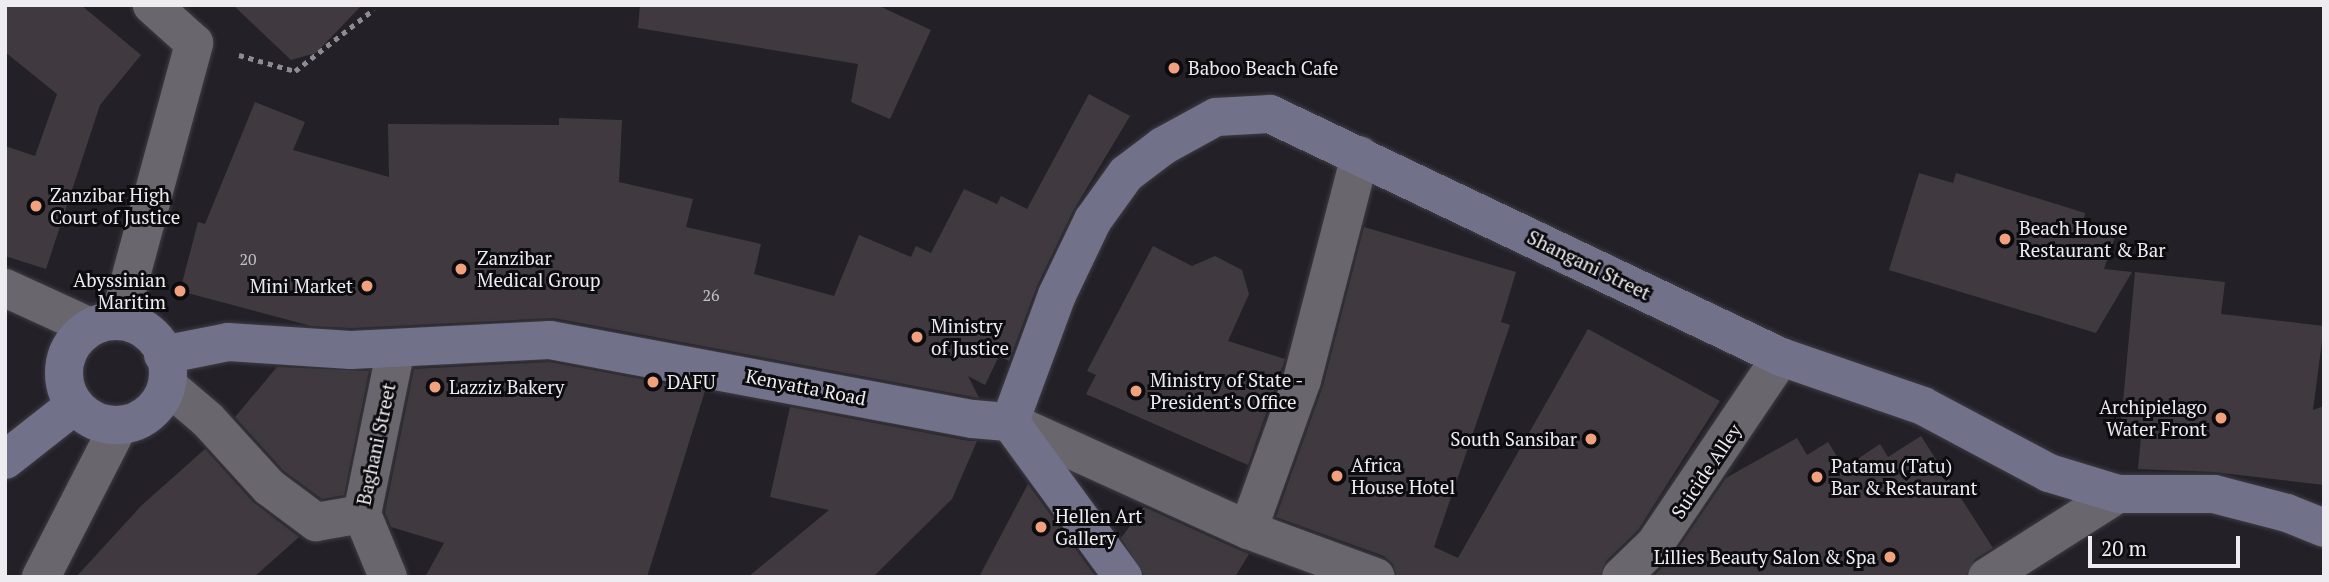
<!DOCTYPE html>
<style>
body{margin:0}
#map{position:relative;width:2329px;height:582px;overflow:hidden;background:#232028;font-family:"PT Serif",serif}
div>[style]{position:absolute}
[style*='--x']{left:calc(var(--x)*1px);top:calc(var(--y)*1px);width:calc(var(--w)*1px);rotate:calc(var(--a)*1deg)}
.building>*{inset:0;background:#403a40}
.path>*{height:4.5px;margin-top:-2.25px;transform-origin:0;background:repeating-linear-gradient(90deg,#8e8b92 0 5px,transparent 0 10px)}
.roads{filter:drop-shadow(0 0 2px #3e3c42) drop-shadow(0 0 2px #3e3c42)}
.street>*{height:38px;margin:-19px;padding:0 19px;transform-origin:19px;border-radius:19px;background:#69666e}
.secondary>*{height:38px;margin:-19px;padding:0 19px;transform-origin:19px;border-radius:19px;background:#72718a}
.secondary>.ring{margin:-19px;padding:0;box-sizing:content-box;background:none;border:38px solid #72718a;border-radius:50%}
.dots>*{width:19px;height:19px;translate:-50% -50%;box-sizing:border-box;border:4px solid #0c0b0e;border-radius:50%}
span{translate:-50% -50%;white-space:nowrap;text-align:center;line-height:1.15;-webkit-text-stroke:6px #0c0b0e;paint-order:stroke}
.number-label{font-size:16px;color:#c2c0c5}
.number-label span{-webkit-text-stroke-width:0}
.poi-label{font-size:19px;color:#eeecf1}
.left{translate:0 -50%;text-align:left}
.right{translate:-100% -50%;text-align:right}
.street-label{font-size:19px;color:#eeecf1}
.frame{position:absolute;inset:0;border:7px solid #eeecf1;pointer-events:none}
.scale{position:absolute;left:2088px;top:536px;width:152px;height:32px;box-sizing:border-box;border:4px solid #eeecf1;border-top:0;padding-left:9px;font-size:21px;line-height:24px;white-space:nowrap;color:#eeecf1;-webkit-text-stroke:5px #0c0b0e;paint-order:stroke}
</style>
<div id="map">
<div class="building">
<div style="clip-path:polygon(5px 5px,81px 5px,141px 55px,100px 105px,46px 269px,5px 256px,5px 146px,35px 156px,57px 94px,5px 52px)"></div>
<div style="clip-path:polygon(233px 5px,362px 5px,316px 53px,291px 60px)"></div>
<div style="clip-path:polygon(640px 5px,877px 5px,931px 30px,890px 119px,851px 102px,858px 64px,638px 28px)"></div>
<div style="clip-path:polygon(1089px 94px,1130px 116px,1073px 211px,1037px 286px,1009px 361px,999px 356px,985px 385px,968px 376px,979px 398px,554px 318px,351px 328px,311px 326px,180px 291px,198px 222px,205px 224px,255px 102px,305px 122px,293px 150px,389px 177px,388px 124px,559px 125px,559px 118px,622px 120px,619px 182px,693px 199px,686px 227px,761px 244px,754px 274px,834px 296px,859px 235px,911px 257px,916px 246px,931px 253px,964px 189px,997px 204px,1001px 196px,1027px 209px)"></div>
<div style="clip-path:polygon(1919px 173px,1953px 183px,1956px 173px,2085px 213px,2083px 223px,2116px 234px,2104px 269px,2132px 272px,2096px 333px,1889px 270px)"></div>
<div style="clip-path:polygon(1364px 227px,1516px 272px,1501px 322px,1510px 325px,1434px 547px,1458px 558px,1588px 329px,1720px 401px,1638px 530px,1606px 561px,1600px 577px,1397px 577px,1393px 564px,1384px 556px,1276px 517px,1323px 386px)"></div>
<div style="clip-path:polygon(1153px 246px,1192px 266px,1215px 256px,1242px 270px,1249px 294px,1228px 341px,1285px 359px,1248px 465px,1086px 394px,1096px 375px,1087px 371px)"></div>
<div style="clip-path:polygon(2135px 272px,2225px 282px,2221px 314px,2324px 326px,2313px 410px,2324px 406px,2324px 485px,2214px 472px,2138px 469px,2142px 426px,2121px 424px)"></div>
<div style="clip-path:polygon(549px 362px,705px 391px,647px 577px,425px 577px,444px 543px,391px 527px,385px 512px,414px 369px)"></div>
<div style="clip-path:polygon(277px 367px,369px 371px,344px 495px,322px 499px,284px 471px,235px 417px)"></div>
<div style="clip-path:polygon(790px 407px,969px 441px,977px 441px,952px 499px,873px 577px,748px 577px,829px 510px,770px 497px)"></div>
<div style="clip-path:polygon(1921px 436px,1993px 548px,1975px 559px,1965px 577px,1653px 577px,1673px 556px,1726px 478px,1797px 438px,1807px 455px,1828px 442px,1844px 468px,1880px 444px,1888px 457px)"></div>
<div style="clip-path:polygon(205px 449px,253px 502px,299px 537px,254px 577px,76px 577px,142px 505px)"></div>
<div style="clip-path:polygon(1028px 484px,1096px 577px,979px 577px)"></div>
<div style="clip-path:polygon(1144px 507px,1239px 550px,1249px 554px,1235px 577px,1145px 577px,1121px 538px)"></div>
</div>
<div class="path">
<div style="--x:239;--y:55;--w:58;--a:15.9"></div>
<div style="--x:295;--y:71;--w:100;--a:-38.1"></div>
</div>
<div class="roads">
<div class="street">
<div style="--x:5;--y:288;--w:94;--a:24.6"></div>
<div style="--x:119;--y:320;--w:287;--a:-74.8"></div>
<div style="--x:194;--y:43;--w:57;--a:-137.9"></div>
<div style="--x:167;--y:385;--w:54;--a:40.5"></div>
<div style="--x:208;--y:420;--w:91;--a:47.7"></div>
<div style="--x:269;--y:487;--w:59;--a:36.7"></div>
<div style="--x:316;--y:522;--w:47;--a:-9.9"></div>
<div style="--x:1010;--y:422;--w:261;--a:24.4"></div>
<div style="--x:1248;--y:530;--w:136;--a:20.2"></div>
<div style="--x:1248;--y:530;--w:159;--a:-70.2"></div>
<div style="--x:1302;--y:380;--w:232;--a:-75.5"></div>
<div style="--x:41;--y:577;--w:171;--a:-62.8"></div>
<div style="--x:388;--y:577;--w:68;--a:-112.4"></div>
<div style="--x:362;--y:514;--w:169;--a:-78.4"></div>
<div style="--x:1621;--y:577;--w:47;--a:-44.1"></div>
<div style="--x:1655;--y:544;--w:225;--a:-56"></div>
<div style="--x:1987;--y:577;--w:155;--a:-32.4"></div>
</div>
<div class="secondary">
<div class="ring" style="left:64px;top:321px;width:66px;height:66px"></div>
<div style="--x:163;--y:355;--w:66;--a:-11.3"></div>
<div style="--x:228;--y:342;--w:123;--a:3.7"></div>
<div style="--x:351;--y:350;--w:199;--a:-2.9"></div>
<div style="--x:550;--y:340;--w:430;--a:10.6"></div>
<div style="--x:973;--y:419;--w:37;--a:5"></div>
<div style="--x:1010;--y:422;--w:192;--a:53.9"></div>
<div style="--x:1010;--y:422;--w:135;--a:-69.7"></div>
<div style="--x:1057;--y:295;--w:83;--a:-64.4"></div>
<div style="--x:1093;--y:220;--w:57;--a:-54.3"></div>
<div style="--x:1126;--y:174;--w:46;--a:-37.1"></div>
<div style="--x:1163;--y:146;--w:60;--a:-28.7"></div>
<div style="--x:1216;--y:117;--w:54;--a:-3.2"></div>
<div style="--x:1270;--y:114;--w:566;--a:25.43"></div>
<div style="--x:1781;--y:357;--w:150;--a:19"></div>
<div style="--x:1923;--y:406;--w:143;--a:28"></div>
<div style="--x:2049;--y:473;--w:72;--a:16.9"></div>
<div style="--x:2118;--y:494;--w:96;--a:0"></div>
<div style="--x:2214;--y:494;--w:75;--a:14.6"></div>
<div style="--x:2287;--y:513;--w:40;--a:22"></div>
<div style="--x:5;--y:460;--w:89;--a:-38.2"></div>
</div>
</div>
<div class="dots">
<div style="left:1174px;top:68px;background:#f2a17e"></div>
<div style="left:36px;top:206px;background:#f2a17e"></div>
<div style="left:2005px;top:239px;background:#f2a17e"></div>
<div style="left:461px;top:269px;background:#f2a17e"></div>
<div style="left:367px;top:286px;background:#f2a17e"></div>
<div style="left:180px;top:291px;background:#f2a17e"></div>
<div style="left:917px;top:337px;background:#f2a17e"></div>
<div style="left:653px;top:382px;background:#f2a17e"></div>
<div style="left:435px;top:387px;background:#f2a17e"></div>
<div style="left:1136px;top:391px;background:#f2a17e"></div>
<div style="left:2221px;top:418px;background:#f2a17e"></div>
<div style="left:1591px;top:439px;background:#f2a17e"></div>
<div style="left:1337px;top:476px;background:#f2a17e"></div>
<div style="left:1817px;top:477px;background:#f2a17e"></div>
<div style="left:1041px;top:527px;background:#f2a17e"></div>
<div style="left:1890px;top:557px;background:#f2a17e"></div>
</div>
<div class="number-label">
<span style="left:248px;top:259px">20</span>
<span style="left:711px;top:295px">26</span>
</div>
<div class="poi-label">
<span class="left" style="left:1188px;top:68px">Baboo Beach Cafe</span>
<span class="left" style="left:50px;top:206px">Zanzibar High<br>Court of Justice</span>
<span class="left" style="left:2019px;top:239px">Beach House<br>Restaurant &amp; Bar</span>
<span class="left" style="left:477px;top:269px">Zanzibar<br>Medical Group</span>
<span class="right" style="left:166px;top:291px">Abyssinian<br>Maritim</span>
<span class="right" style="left:353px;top:286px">Mini Market</span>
<span class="left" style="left:931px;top:337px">Ministry<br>of Justice</span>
<span class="left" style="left:1150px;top:391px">Ministry of State -<br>President's Office</span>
<span class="left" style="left:667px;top:382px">DAFU</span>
<span class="left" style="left:449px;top:387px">Lazziz Bakery</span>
<span class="right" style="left:2207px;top:418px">Archipielago<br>Water Front</span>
<span class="right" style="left:1577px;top:439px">South Sansibar</span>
<span class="left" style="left:1351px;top:476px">Africa<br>House Hotel</span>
<span class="left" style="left:1831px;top:477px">Patamu (Tatu)<br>Bar &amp; Restaurant</span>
<span class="left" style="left:1055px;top:527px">Hellen Art<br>Gallery</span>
<span class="right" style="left:1876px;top:557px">Lillies Beauty Salon &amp; Spa</span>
</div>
<div class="street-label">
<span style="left:1589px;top:265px;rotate:26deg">Shangani Street</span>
<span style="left:806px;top:387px;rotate:11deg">Kenyatta Road</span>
<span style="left:376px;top:444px;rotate:-78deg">Baghani Street</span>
<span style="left:1706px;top:471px;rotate:-56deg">Suicide Alley</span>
</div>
<div class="frame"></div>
<div class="scale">20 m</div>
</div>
